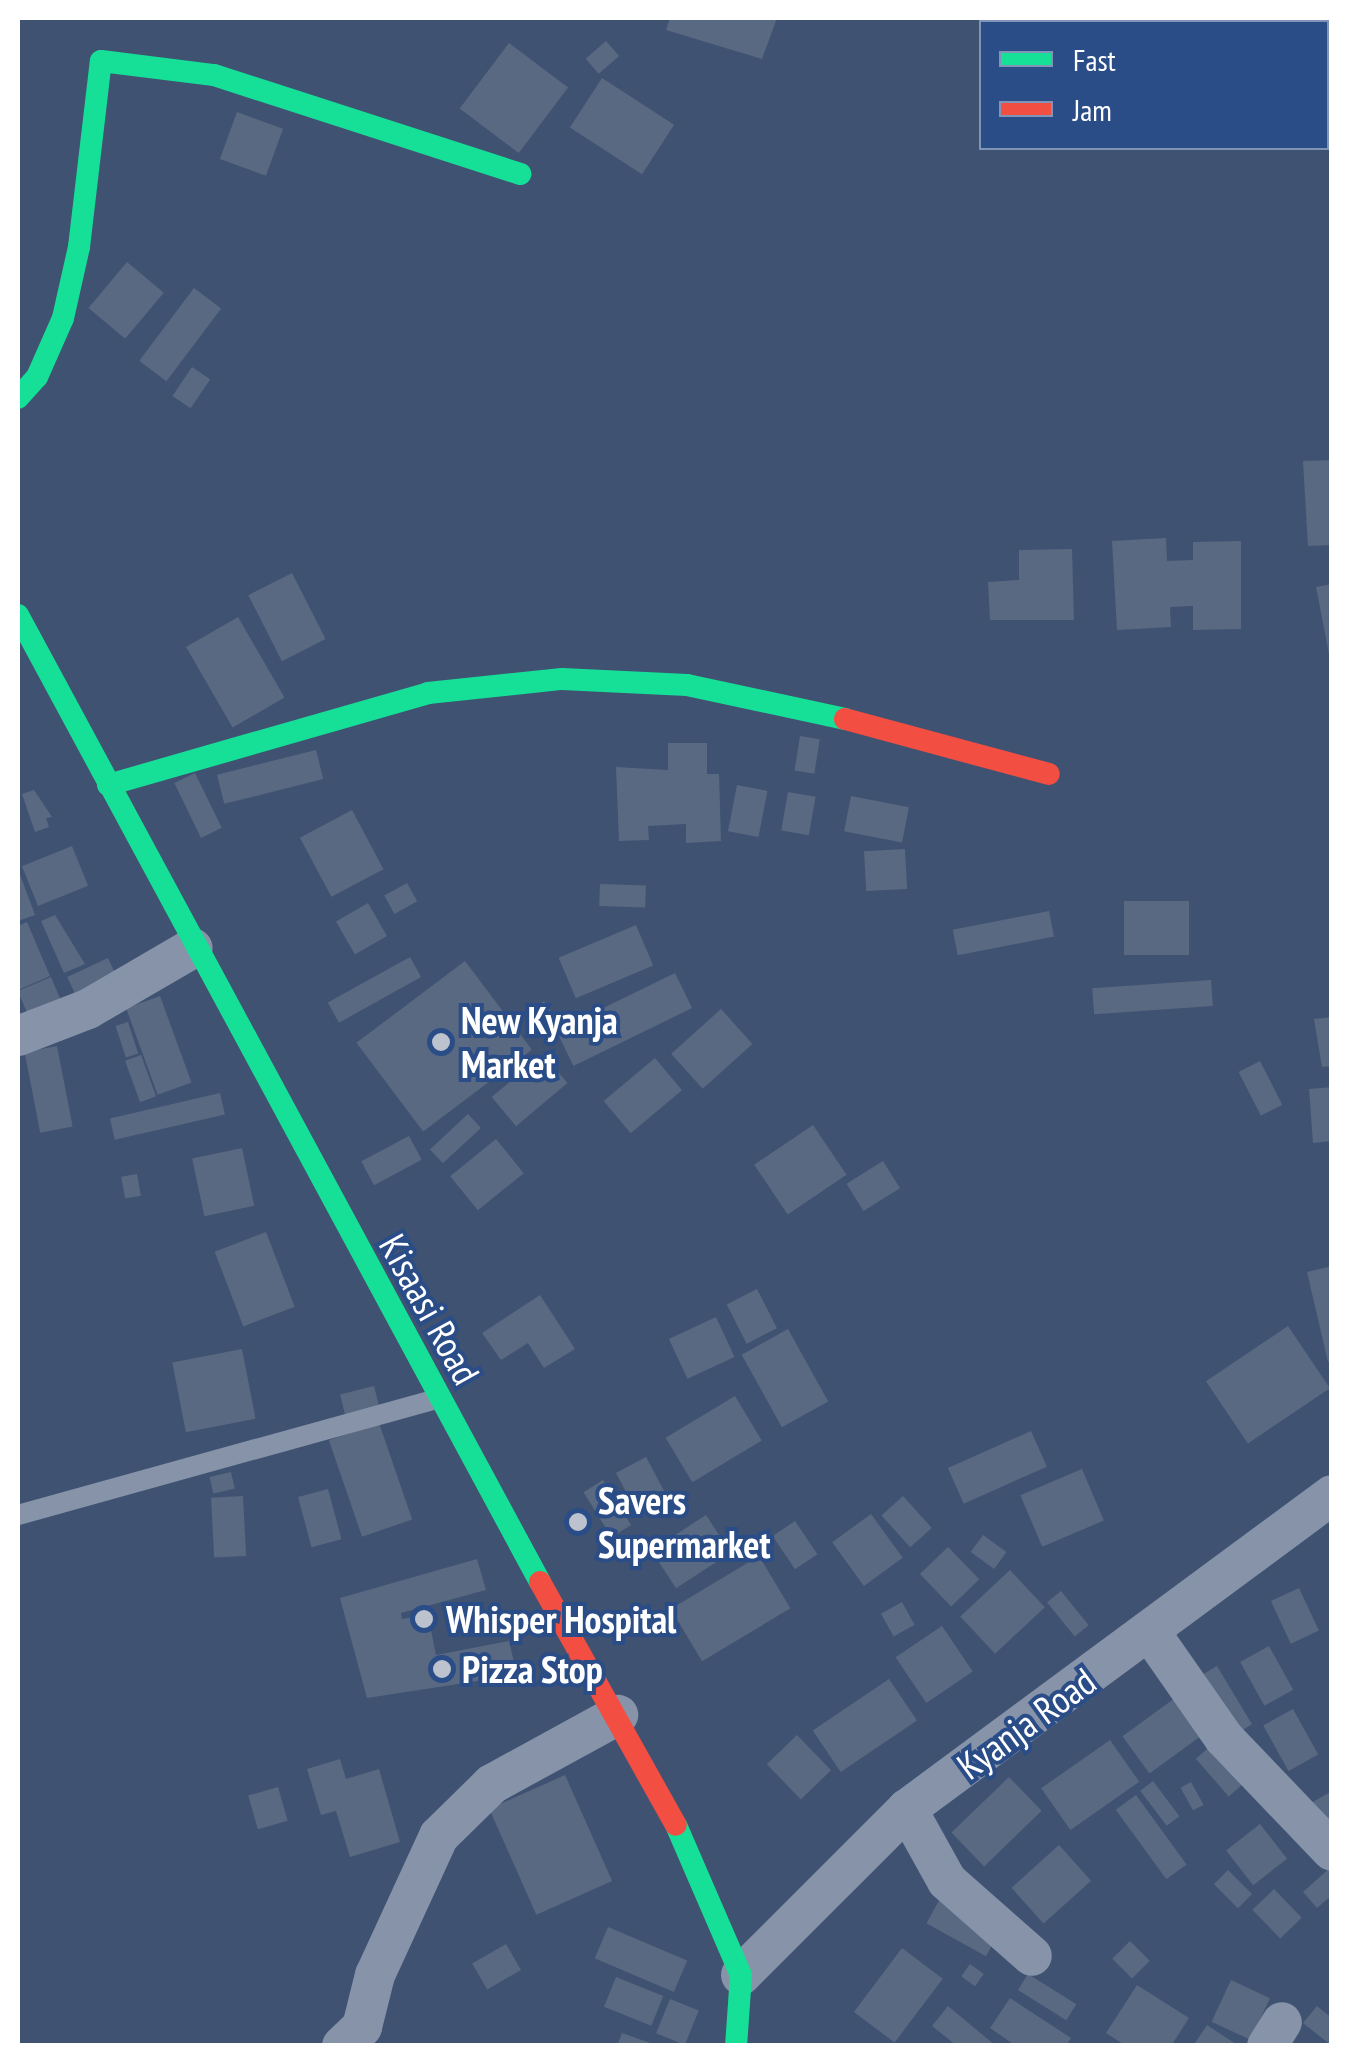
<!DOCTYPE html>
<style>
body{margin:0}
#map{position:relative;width:1349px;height:2063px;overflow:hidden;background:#3f5272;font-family:"PT Sans Narrow",sans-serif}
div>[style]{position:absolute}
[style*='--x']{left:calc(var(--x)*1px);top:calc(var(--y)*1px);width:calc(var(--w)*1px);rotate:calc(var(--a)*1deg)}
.building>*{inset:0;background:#5a6982;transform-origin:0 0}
.lane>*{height:20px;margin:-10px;padding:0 10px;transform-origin:10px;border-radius:10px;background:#8693a8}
.street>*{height:40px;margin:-20px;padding:0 20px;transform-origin:20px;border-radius:20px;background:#8693a8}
.fast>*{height:22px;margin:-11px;padding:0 11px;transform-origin:11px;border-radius:11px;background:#16e098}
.jam>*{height:22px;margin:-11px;padding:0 11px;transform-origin:11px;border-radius:11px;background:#f24e42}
.dots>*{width:28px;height:28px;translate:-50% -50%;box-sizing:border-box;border:5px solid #2a4d87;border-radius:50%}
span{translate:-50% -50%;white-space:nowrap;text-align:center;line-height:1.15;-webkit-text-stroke:8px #2a4d87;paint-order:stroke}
.poi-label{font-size:38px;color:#fff;font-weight:700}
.left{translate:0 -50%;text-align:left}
.street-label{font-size:38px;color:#fff}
.frame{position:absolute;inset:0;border:20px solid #fff;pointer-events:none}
.legend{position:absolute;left:979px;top:20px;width:350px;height:130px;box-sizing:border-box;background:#2a4d87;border:2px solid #7f94b7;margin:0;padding:12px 18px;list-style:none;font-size:30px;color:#fff}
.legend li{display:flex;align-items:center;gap:20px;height:50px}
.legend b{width:50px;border:2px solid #7f94b7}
</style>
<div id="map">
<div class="building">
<div style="clip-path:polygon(670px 18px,777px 18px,762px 59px,666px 30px)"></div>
<div style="left:606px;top:41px;width:20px;height:27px;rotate:49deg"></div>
<div style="left:509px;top:43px;width:74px;height:82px;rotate:37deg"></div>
<div style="left:602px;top:78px;width:86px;height:59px;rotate:33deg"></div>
<div style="left:237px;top:112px;width:49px;height:50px;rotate:20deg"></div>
<div style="left:127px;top:262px;width:48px;height:60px;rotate:40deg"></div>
<div style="left:194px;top:288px;width:34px;height:91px;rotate:37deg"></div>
<div style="left:192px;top:367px;width:22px;height:35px;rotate:34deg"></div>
<div style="clip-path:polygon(1332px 460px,1332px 545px,1308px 546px,1303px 461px)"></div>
<div style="clip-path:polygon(1166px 538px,1167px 561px,1193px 560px,1193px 542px,1241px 541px,1241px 629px,1193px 630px,1193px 606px,1170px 607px,1171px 627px,1117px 630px,1112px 541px)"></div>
<div style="clip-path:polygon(1072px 549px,1074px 620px,990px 620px,988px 582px,1019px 580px,1019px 550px)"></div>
<div style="left:292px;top:573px;width:74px;height:49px;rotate:63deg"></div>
<div style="clip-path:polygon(1332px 584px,1332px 659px,1330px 659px,1316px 587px)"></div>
<div style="left:238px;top:617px;width:93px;height:60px;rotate:60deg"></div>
<div style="left:800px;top:736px;width:20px;height:35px;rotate:9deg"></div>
<div style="clip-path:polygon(668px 743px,707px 743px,707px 774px,719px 774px,721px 841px,686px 843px,686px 824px,648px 826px,649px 840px,619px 841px,616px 767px,668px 770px)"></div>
<div style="left:316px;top:750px;width:30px;height:102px;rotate:76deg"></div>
<div style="left:195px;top:773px;width:61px;height:23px;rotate:64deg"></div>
<div style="left:737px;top:785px;width:31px;height:47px;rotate:11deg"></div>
<div style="clip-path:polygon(34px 790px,52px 817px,46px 818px,49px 827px,35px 832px,22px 794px)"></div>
<div style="left:788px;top:792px;width:28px;height:39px;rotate:10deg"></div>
<div style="left:851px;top:796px;width:59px;height:36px;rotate:11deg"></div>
<div style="left:352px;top:810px;width:67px;height:59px;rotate:62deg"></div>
<div style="left:72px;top:846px;width:43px;height:54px;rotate:68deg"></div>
<div style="left:905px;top:849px;width:40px;height:41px;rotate:87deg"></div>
<div style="clip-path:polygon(18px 869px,35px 915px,18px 921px)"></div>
<div style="left:407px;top:883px;width:21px;height:26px;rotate:61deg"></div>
<div style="left:600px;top:884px;width:46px;height:22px;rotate:2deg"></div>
<div style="left:1189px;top:901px;width:54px;height:65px;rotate:90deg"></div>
<div style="left:368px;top:903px;width:38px;height:37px;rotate:60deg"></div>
<div style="left:1049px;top:911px;width:26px;height:98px;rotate:79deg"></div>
<div style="clip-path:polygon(55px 915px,85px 964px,64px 973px,41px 921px)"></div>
<div style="clip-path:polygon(27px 922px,50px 976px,18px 990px,18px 926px)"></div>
<div style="left:636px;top:925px;width:44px;height:84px;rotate:67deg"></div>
<div style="left:410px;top:957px;width:23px;height:94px;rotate:61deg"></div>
<div style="left:108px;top:958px;width:21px;height:45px;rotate:65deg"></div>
<div style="left:465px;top:961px;width:111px;height:136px;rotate:53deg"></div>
<div style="left:675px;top:973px;width:39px;height:132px;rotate:64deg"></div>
<div style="left:51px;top:977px;width:26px;height:36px;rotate:67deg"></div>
<div style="left:1211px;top:980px;width:26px;height:119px;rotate:86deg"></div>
<div style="left:160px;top:996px;width:92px;height:36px;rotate:70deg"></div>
<div style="left:544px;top:1001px;width:23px;height:18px;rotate:56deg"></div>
<div style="left:721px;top:1009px;width:47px;height:67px;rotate:48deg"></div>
<div style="clip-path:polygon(1332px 1017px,1332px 1066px,1322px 1067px,1314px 1019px)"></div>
<div style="left:128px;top:1022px;width:33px;height:13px;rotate:72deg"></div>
<div style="left:57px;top:1046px;width:82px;height:33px;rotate:79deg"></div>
<div style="left:543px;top:1054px;width:38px;height:67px;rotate:50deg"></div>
<div style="left:141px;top:1055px;width:44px;height:17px;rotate:70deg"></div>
<div style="left:655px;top:1058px;width:42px;height:67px;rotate:50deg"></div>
<div style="left:1260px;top:1061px;width:49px;height:24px;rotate:63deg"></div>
<div style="clip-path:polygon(1332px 1087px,1332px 1141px,1313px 1143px,1309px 1089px)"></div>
<div style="left:220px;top:1093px;width:22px;height:113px;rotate:77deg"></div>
<div style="left:468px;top:1114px;width:19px;height:52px;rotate:47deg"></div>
<div style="left:813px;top:1125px;width:60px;height:71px;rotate:56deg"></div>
<div style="left:409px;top:1136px;width:27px;height:54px;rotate:62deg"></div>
<div style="left:496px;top:1139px;width:44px;height:59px;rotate:51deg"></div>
<div style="left:242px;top:1148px;width:59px;height:51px;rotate:78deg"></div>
<div style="left:883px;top:1161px;width:32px;height:43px;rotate:58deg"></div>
<div style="left:137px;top:1174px;width:22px;height:16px;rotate:80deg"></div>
<div style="left:266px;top:1232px;width:80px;height:55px;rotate:69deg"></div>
<div style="clip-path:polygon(1332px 1266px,1332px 1361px,1328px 1362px,1307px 1272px)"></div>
<div style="left:757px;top:1289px;width:44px;height:34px;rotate:63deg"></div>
<div style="clip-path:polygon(540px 1295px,575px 1349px,544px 1368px,528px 1343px,501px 1360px,482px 1333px)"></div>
<div style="left:716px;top:1317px;width:44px;height:52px;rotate:65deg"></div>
<div style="left:1288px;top:1326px;width:75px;height:99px;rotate:56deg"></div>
<div style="left:788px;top:1329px;width:83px;height:53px;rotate:61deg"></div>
<div style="left:242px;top:1349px;width:71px;height:71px;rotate:79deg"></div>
<div style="left:374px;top:1386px;width:25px;height:35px;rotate:76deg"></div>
<div style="left:735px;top:1396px;width:52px;height:81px;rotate:59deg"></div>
<div style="left:379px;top:1423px;width:102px;height:53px;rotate:71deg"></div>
<div style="left:1031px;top:1431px;width:39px;height:91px;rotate:66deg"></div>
<div style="left:646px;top:1457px;width:49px;height:34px;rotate:62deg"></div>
<div style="left:1082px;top:1469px;width:56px;height:67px;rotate:67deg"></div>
<div style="left:231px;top:1472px;width:17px;height:22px;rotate:77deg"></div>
<div style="left:603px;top:1480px;width:53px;height:23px;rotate:58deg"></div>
<div style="left:328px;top:1489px;width:52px;height:31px;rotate:75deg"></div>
<div style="left:243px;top:1496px;width:60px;height:32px;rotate:87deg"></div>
<div style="left:903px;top:1496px;width:43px;height:29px;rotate:48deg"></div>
<div style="left:871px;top:1514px;width:54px;height:48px;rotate:54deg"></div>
<div style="left:706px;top:1515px;width:45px;height:65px;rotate:57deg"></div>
<div style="left:795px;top:1521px;width:40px;height:27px;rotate:56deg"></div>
<div style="left:983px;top:1535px;width:29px;height:21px;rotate:36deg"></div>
<div style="left:948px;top:1547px;width:45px;height:39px;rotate:46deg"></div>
<div style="left:759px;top:1556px;width:61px;height:103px;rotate:59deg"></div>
<div style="clip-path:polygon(477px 1559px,486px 1590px,401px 1613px,402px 1619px,428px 1615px,436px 1655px,509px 1641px,517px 1675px,367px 1698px,340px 1598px)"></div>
<div style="left:1010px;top:1570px;width:51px;height:68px;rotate:47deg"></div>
<div style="left:1299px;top:1588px;width:47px;height:31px;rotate:65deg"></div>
<div style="left:1061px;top:1591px;width:44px;height:18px;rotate:51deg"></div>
<div style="left:902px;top:1602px;width:26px;height:24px;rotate:61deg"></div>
<div style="left:942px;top:1626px;width:55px;height:56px;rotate:56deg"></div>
<div style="left:1269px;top:1646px;width:50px;height:33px;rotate:61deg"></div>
<div style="left:1217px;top:1666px;width:68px;height:23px;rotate:59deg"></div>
<div style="left:889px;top:1679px;width:50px;height:92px;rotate:56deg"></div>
<div style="left:1175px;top:1698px;width:46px;height:65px;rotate:54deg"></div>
<div style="left:1293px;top:1709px;width:52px;height:34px;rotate:61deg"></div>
<div style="left:797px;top:1735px;width:49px;height:42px;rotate:46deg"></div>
<div style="left:1110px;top:1740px;width:51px;height:84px;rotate:55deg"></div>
<div style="left:1214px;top:1743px;width:50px;height:24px;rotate:49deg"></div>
<div style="clip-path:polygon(340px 1759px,346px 1779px,379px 1769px,400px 1842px,350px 1857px,336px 1811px,321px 1815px,307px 1769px)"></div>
<div style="left:565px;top:1775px;width:116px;height:83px;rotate:66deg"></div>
<div style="left:1009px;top:1777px;width:47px;height:80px;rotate:46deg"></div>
<div style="left:1153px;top:1781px;width:44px;height:16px;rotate:53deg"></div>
<div style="left:1191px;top:1782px;width:26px;height:12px;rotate:61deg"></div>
<div style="left:278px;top:1787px;width:35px;height:31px;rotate:74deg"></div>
<div style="clip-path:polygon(1332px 1791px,1332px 1837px,1311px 1803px)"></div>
<div style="left:1136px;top:1795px;width:86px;height:25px;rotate:54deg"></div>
<div style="left:1260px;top:1824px;width:44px;height:43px;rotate:52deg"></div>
<div style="left:1059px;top:1845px;width:48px;height:64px;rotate:48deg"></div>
<div style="clip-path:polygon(1332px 1866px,1332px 1895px,1317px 1908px,1303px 1892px)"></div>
<div style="left:1228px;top:1870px;width:34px;height:20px;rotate:45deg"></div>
<div style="left:1274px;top:1889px;width:40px;height:30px;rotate:46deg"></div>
<div style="left:941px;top:1897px;width:68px;height:30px;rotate:29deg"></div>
<div style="left:608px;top:1927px;width:86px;height:34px;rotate:23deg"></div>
<div style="left:1130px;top:1941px;width:28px;height:25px;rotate:45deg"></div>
<div style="left:506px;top:1944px;width:30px;height:39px;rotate:60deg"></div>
<div style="left:902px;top:1948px;width:51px;height:80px;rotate:37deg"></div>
<div style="left:970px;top:1964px;width:17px;height:15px;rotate:36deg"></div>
<div style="left:1028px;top:1974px;width:57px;height:19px;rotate:32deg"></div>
<div style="left:616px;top:1977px;width:51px;height:32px;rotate:22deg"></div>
<div style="left:1231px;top:1980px;width:43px;height:46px;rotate:25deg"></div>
<div style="clip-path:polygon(1137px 1985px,1189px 2018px,1171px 2046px,1126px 2046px,1106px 2033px)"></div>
<div style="clip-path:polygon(1010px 1998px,1071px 2038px,1066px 2046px,1016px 2046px,990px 2028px)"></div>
<div style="left:670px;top:1999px;width:31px;height:37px;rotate:22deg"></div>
<div style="clip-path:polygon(948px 2006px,996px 2046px,957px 2046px,932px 2026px)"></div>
<div style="clip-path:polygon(1317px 2006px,1332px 2018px,1332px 2046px,1303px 2023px)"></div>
<div style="clip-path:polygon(1207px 2025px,1239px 2046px,1193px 2046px)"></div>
<div style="clip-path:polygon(622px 2033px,656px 2045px,656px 2046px,617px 2046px)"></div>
</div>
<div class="lane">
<div style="--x:18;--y:1515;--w:434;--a:-15.5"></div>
</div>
<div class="street">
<div style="--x:18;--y:1036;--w:75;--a:-21.1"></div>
<div style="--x:88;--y:1009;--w:121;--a:-30.2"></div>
<div style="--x:1150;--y:1632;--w:129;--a:55.1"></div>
<div style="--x:1224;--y:1738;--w:156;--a:46.3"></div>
<div style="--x:907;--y:1809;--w:82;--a:60.9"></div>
<div style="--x:947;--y:1881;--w:113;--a:41.4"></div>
<div style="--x:741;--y:1975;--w:235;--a:-45"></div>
<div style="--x:907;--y:1809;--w:528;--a:-36.46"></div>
<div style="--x:342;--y:2046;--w:28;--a:-44"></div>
<div style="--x:362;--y:2027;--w:54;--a:-76"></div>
<div style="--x:375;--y:1975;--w:153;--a:-65.3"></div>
<div style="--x:439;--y:1836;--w:74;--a:-44.5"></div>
<div style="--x:492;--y:1784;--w:144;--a:-28.7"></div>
<div style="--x:1267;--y:2046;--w:28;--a:-58"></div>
</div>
<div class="fast">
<div style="--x:18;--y:398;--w:28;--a:-48"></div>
<div style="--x:37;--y:377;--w:64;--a:-66.2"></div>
<div style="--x:63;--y:318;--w:73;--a:-77.3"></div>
<div style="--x:79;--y:247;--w:187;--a:-83.3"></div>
<div style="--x:101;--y:61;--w:114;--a:7.1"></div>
<div style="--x:214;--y:75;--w:322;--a:17.9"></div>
<div style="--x:18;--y:615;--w:1099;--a:61.64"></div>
<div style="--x:108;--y:785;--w:333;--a:-16"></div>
<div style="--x:428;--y:693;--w:135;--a:-6"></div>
<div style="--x:562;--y:679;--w:125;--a:2.7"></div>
<div style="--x:687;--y:685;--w:162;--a:12.1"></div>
<div style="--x:676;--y:1825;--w:163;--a:66.6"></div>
<div style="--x:741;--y:1975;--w:71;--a:94"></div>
</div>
<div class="jam">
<div style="--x:845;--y:719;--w:211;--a:15.1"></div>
<div style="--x:540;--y:1582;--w:278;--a:60.8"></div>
</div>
<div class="dots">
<div style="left:441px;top:1042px;background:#bcc2ce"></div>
<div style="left:578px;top:1522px;background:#bcc2ce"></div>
<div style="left:424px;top:1619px;background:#bcc2ce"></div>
<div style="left:442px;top:1669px;background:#bcc2ce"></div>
</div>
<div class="poi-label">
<span class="left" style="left:461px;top:1042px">New Kyanja<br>Market</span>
<span class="left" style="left:598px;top:1522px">Savers<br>Supermarket</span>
<span class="left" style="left:446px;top:1619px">Whisper Hospital</span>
<span class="left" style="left:462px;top:1669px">Pizza Stop</span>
</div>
<div class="street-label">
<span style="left:430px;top:1309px;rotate:61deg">Kisaasi Road</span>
<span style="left:1026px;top:1723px;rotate:-36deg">Kyanja Road</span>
</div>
<div class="frame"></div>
<ul class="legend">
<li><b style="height:12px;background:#16e098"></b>Fast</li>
<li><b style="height:12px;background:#f24e42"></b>Jam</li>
</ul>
</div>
